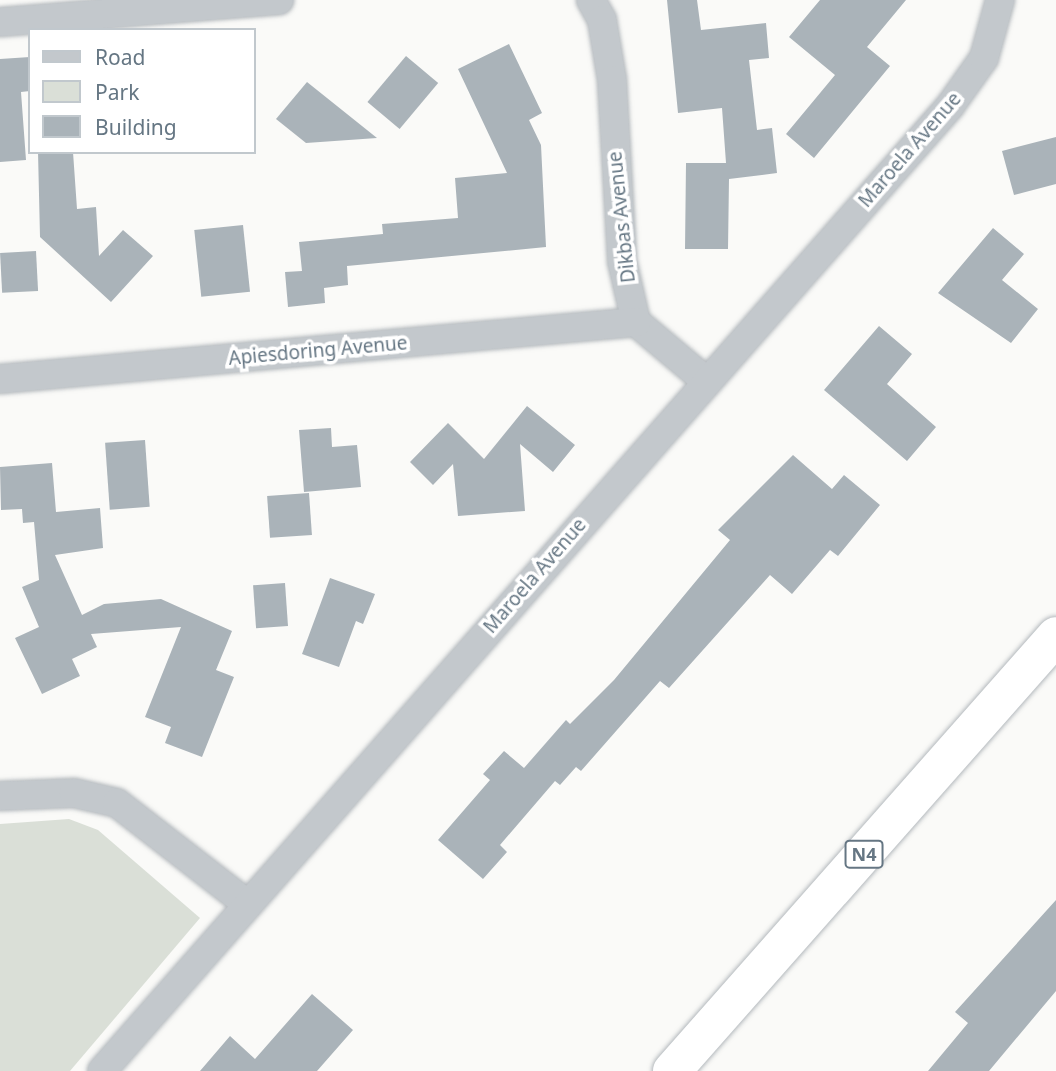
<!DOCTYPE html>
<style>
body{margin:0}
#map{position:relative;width:1056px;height:1071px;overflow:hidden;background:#fafaf8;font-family:"Noto Sans",sans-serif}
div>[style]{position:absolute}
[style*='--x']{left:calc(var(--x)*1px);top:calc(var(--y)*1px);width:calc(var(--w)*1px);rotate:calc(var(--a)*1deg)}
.green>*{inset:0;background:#dadfd7}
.building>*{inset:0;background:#aab3b9;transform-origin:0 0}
.roads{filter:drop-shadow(0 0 2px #b4b9bd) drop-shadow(0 0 2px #b4b9bd)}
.minor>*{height:28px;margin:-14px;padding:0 14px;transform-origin:14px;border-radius:14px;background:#c3c8cc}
.trunk>*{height:38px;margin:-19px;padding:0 19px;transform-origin:19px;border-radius:19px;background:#fff}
span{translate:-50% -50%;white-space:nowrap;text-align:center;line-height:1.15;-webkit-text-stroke:7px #fff;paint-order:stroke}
.shield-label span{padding:2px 5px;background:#fff;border:2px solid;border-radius:5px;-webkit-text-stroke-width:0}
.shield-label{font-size:18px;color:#657683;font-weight:700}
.street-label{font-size:19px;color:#657683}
.legend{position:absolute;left:28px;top:28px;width:228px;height:126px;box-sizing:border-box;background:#fff;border:2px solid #c1c8cd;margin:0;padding:9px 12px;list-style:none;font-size:21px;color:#657683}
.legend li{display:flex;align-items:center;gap:14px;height:35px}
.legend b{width:35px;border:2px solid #c1c8cd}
</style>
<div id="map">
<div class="green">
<div style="clip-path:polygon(69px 819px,98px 830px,200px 918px,70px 1071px,0 1071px,0 824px)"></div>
</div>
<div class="building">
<div style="clip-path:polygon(667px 0,697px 0,701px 30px,766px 23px,769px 58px,749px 60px,757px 130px,772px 128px,777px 173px,729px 179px,728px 249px,685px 249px,686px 163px,726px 163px,722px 108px,678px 113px)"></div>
<div style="clip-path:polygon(820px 0,906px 0,867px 47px,890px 66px,814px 158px,786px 134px,835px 75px,789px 37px)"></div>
<div style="clip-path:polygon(509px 44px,542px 113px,529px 120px,541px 145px,546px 247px,347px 266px,348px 285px,324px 288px,325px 303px,288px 307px,285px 272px,302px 271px,299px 242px,383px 234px,382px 224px,458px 218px,455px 178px,507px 173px,458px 69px)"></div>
<div style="left:406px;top:56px;width:42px;height:60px;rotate:40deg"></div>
<div style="clip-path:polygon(30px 57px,30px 91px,21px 92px,26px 160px,0 162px,0 59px)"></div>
<div style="clip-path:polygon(307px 82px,377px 138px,306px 143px,276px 119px)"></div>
<div style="clip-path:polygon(1056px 137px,1056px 184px,1014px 195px,1002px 151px)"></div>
<div style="clip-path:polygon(38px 152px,73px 152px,77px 209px,96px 207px,99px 256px,123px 230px,153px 256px,111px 302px,40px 237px)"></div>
<div style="left:243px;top:225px;width:67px;height:49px;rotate:84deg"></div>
<div style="clip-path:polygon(993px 228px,1024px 254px,1002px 280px,1038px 309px,1011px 343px,938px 293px)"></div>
<div style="left:36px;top:251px;width:40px;height:36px;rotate:87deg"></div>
<div style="clip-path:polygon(879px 326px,912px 354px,887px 384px,936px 427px,907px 461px,824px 390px)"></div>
<div style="clip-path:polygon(527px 406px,575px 445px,553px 472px,520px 444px,525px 511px,458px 516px,453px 464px,433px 485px,410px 462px,448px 423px,484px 459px)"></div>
<div style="clip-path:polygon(331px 428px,332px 447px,357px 445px,361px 487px,304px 492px,299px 430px)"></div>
<div style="left:145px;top:440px;width:67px;height:40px;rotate:86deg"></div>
<div style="clip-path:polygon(793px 455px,832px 489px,844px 475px,880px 505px,838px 556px,830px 550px,792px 594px,770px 575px,669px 688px,660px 681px,581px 771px,576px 767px,560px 785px,555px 781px,500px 845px,507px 852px,483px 879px,438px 840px,490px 780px,483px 774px,504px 751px,524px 768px,566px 720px,570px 724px,614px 680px,730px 540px,718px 530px)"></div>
<div style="clip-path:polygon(52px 463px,56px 512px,100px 508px,103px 548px,55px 555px,82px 615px,104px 604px,161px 599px,232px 631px,216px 670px,234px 677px,202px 757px,165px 743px,171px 727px,145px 717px,181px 627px,91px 634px,97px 647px,72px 659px,80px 676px,42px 694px,15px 638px,39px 627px,22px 587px,39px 580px,34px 522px,23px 523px,22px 509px,1px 510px,0 467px)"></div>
<div style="left:309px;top:493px;width:42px;height:42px;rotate:86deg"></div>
<div style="clip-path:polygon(330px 578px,375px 594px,363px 624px,356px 621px,339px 667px,302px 654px)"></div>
<div style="left:285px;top:583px;width:43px;height:32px;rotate:86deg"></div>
<div style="clip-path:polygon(1056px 900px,1056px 991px,989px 1071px,928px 1071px,968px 1023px,955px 1012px)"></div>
<div style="clip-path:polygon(312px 994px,353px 1030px,317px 1071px,200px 1071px,230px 1036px,255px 1059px)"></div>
</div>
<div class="roads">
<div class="minor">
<div style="--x:591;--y:0;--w:23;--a:61"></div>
<div style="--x:602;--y:20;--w:61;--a:80.5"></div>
<div style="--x:612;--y:80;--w:181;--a:86.8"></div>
<div style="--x:622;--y:261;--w:63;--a:77.1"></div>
<div style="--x:636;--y:322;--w:92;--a:40.1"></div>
<div style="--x:0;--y:22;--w:280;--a:-4.5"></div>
<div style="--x:0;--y:379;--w:639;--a:-5.12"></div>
<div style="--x:0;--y:796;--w:74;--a:-2.3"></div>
<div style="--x:74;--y:793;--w:44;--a:13.1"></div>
<div style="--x:117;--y:803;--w:165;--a:37.8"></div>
<div style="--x:102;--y:1071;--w:1285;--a:-48.69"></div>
<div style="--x:950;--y:106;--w:59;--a:-54.7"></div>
<div style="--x:984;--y:58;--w:60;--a:-74.6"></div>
</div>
<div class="trunk">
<div style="--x:672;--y:1071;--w:580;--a:-48.56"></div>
</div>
</div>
<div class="shield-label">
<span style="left:864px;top:854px">N4</span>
</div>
<div class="street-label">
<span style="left:910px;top:150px;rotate:-49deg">Maroela Avenue</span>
<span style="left:622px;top:217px;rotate:-96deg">Dikbas Avenue</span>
<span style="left:318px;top:351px;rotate:-5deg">Apiesdoring Avenue</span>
<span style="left:535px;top:576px;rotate:-49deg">Maroela Avenue</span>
</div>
<ul class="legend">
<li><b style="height:9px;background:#c3c8cc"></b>Road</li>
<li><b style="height:19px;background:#dadfd7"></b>Park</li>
<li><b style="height:19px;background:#aab3b9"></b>Building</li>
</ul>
</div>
